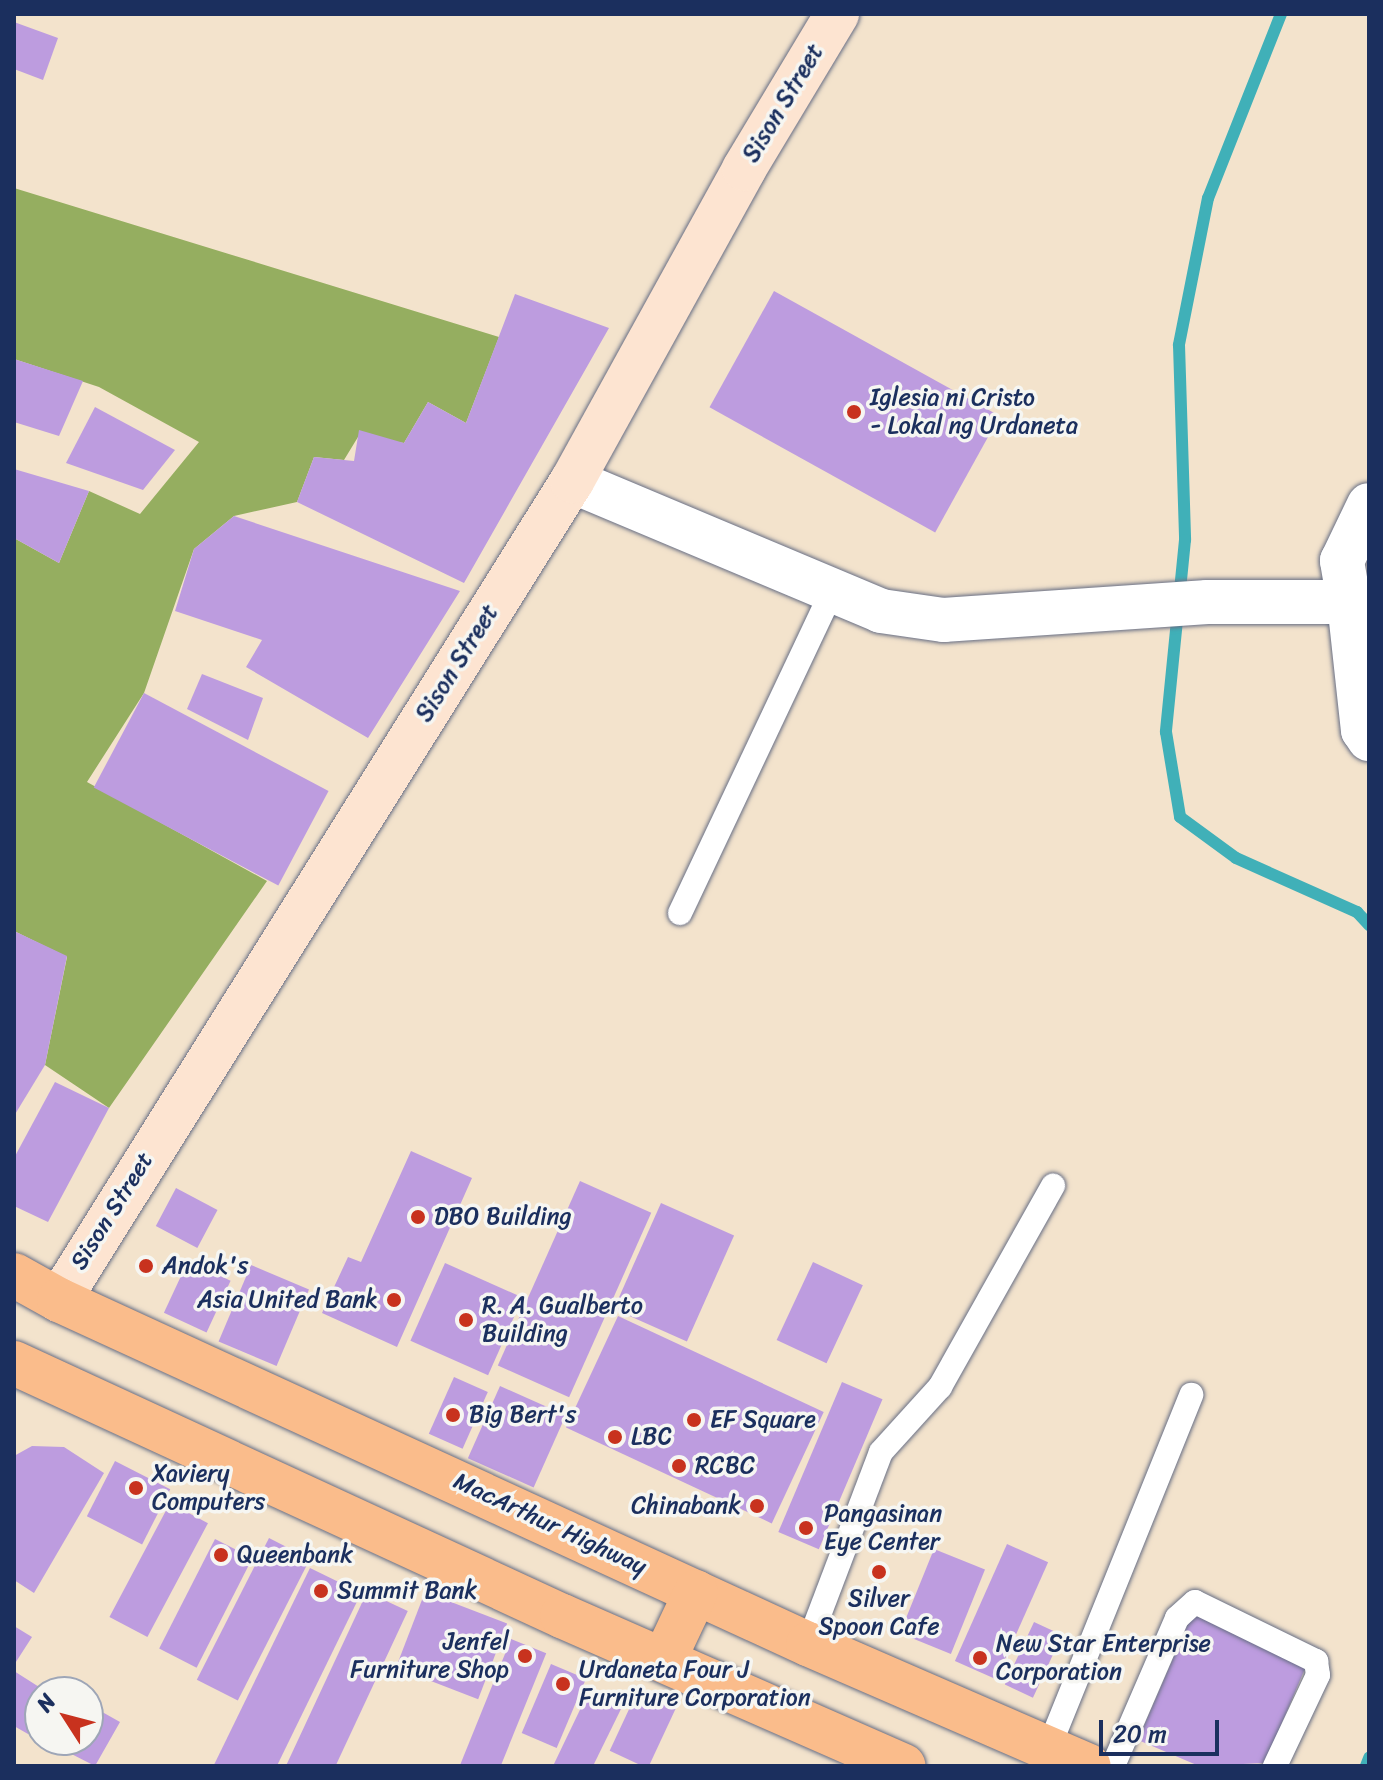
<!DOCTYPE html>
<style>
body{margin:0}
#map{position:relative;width:1383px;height:1780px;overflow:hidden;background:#f3e3cc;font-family:Sriracha,sans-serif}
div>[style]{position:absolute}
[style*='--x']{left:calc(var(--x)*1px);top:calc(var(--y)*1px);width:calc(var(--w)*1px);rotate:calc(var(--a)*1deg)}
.forest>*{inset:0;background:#95ae60}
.stream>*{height:12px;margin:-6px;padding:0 6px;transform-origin:6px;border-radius:6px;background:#40b0b8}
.building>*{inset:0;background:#bd9cdf;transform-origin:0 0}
.roads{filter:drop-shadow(0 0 2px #676e84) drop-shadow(0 0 2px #676e84)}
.lane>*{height:24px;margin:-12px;padding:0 12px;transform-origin:12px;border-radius:12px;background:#fff}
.street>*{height:44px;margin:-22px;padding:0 22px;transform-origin:22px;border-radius:22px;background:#fff}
.secondary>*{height:44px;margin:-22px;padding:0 22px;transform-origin:22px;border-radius:22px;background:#fde4d1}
.primary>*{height:44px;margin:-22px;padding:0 22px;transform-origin:22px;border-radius:22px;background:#fabc8b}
.dots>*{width:22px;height:22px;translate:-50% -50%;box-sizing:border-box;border:4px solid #f6f6f2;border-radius:50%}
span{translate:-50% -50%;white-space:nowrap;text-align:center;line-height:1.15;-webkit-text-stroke:7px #f6f6f2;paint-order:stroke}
.street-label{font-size:24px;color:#1b2f5e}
.poi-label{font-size:24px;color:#1b2f5e}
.left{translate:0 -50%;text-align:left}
.right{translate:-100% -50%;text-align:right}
.frame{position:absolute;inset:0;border:16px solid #1b2f5e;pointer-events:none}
.north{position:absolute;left:24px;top:1676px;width:80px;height:80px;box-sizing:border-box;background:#f6f6f2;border:2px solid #9ea6b7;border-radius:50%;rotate:306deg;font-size:22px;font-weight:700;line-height:32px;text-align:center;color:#1b2f5e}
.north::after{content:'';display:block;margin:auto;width:28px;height:36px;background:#c8321e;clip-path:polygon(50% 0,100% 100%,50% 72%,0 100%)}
.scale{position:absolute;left:1099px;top:1720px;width:120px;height:36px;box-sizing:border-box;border:4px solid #1b2f5e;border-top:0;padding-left:10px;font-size:24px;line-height:28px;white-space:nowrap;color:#1b2f5e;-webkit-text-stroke:6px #f6f6f2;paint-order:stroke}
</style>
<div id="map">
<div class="forest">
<div style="clip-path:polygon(14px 188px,499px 337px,466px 423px,428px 402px,404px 443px,358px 437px,344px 460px,314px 457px,297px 502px,234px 516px,194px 549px,144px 693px,87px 782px,267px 881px,109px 1108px,45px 1065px,67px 957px,14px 931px,14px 538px,59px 563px,89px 491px,140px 514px,199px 442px,99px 387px,14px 359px)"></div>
</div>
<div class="stream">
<div style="--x:1281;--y:14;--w:198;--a:111.6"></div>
<div style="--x:1208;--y:198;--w:150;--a:101.2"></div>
<div style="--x:1179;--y:345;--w:195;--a:88.2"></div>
<div style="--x:1185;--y:540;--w:193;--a:95.7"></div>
<div style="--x:1166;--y:732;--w:86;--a:80.6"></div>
<div style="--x:1180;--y:817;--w:69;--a:36.2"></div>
<div style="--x:1236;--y:858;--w:133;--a:24.1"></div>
<div style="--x:1357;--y:912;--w:18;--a:47"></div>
<div style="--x:1366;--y:1766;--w:9;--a:-69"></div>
</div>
<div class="building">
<div style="clip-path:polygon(14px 22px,58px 38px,43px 80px,14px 69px)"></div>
<div style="left:774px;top:291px;width:258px;height:133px;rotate:29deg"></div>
<div style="clip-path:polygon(515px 294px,609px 328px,464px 583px,297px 502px,314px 457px,354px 461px,359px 430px,404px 443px,428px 402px,466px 423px)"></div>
<div style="clip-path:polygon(14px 359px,83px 381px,59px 436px,14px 422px)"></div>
<div style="clip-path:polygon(95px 407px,175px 450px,143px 490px,66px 463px)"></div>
<div style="clip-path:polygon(14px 469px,89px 491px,59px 563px,14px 538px)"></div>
<div style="clip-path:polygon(234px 516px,460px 591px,368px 738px,246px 667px,262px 640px,175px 611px,194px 549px)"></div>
<div style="clip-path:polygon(202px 674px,263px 698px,248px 740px,187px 709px)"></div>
<div style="left:144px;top:693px;width:209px;height:107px;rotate:28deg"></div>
<div style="clip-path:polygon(14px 931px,67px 956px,45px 1065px,14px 1116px)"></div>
<div style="clip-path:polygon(55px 1082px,109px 1108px,48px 1222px,14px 1206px,14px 1158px)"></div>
<div style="clip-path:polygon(411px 1151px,472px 1178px,397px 1347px,322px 1313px,348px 1257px,361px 1262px)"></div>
<div style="left:580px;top:1181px;width:78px;height:202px;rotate:24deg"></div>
<div style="left:176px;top:1188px;width:47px;height:43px;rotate:28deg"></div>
<div style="left:661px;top:1203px;width:80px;height:116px;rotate:24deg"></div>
<div style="left:188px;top:1261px;width:47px;height:57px;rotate:25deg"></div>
<div style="left:813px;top:1262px;width:55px;height:86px;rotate:25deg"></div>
<div style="left:445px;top:1263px;width:85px;height:85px;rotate:24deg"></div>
<div style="left:251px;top:1265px;width:63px;height:83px;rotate:23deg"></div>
<div style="left:618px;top:1316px;width:227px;height:123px;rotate:25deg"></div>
<div style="left:454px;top:1377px;width:37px;height:62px;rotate:24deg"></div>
<div style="left:842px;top:1382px;width:44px;height:163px;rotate:23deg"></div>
<div style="left:500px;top:1386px;width:72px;height:79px;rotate:24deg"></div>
<div style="clip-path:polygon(32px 1446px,64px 1447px,104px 1473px,34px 1593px,14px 1580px,14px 1456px)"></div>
<div style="left:115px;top:1461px;width:62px;height:62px;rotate:27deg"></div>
<div style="left:170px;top:1503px;width:43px;height:129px;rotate:28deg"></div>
<div style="left:269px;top:1538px;width:46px;height:159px;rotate:27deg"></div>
<div style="left:215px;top:1539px;width:42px;height:123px;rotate:27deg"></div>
<div style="left:1007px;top:1544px;width:45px;height:128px;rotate:24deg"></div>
<div style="left:934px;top:1549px;width:55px;height:91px;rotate:22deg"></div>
<div style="left:310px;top:1568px;width:57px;height:220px;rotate:26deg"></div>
<div style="left:367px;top:1592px;width:45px;height:193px;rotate:25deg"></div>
<div style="left:425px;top:1592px;width:88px;height:81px;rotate:21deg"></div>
<div style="clip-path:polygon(1194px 1610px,1309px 1659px,1265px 1763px,1199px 1766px,1138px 1740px)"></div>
<div style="left:1034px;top:1622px;width:31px;height:69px;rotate:25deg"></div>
<div style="clip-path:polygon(14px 1626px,32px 1637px,14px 1665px)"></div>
<div style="left:511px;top:1639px;width:38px;height:137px;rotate:22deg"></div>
<div style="left:551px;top:1664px;width:38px;height:75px;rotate:23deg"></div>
<div style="clip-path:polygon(14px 1671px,47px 1692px,40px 1692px,40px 1715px,28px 1734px,14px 1726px)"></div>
<div style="left:638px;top:1690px;width:42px;height:67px;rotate:25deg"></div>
<div style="clip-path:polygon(588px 1693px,621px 1709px,593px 1766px,553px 1766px)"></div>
<div style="clip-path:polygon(88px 1704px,120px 1722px,95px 1766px,44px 1740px,88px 1740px)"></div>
</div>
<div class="roads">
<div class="lane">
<div style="--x:680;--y:913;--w:355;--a:-64.7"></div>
<div style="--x:808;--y:1644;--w:205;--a:-69.2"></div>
<div style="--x:881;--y:1452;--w:88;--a:-47.8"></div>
<div style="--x:940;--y:1387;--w:231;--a:-60.7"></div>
<div style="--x:1049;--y:1747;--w:380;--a:-68"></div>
<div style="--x:1113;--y:1766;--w:161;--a:-66.6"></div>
<div style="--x:1177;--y:1618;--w:24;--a:-42"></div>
<div style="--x:1195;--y:1602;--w:135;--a:26"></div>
<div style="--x:1316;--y:1661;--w:14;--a:82"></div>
<div style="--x:1318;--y:1675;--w:101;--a:115.3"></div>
</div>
<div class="street">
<div style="--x:572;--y:481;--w:335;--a:22.8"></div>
<div style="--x:881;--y:611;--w:63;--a:8.3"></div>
<div style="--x:943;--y:620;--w:265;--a:-3.9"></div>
<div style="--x:1207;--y:602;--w:142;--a:0"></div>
<div style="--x:1349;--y:602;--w:129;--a:83.8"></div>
<div style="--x:1363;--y:730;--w:11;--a:56"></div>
<div style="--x:1349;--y:602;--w:42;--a:-99.7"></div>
<div style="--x:1342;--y:561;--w:62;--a:-64.3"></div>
</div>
<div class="secondary">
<div style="--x:59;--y:1300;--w:966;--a:-57.94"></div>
<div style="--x:572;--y:481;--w:356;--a:-61.1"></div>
<div style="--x:744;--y:169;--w:181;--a:-59"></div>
</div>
<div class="primary">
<div style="--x:14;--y:1275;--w:51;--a:29.1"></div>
<div style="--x:59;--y:1300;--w:824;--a:24.67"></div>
<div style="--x:808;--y:1644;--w:306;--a:23.5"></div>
<div style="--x:14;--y:1363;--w:604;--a:24.78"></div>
<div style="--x:562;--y:1616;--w:373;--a:23.7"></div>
<div style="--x:664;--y:1660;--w:75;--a:-64.8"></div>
</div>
</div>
<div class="dots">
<div style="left:854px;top:412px;background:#c8321e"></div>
<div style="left:418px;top:1217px;background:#c8321e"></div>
<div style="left:146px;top:1266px;background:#c8321e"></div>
<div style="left:394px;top:1300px;background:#c8321e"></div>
<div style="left:466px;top:1320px;background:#c8321e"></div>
<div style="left:453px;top:1415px;background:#c8321e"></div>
<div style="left:694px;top:1420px;background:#c8321e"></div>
<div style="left:615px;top:1437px;background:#c8321e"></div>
<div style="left:679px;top:1466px;background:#c8321e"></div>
<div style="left:136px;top:1488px;background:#c8321e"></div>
<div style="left:757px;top:1506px;background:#c8321e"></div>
<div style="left:806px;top:1528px;background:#c8321e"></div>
<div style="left:221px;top:1555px;background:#c8321e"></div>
<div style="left:879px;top:1572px;background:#c8321e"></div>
<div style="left:321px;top:1591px;background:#c8321e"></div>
<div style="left:525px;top:1656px;background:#c8321e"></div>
<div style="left:980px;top:1658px;background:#c8321e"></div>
<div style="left:563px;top:1684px;background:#c8321e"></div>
</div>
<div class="street-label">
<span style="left:783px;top:103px;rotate:-59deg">Sison Street</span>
<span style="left:457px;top:663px;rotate:-58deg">Sison Street</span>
<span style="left:112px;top:1211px;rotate:-58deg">Sison Street</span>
<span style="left:550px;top:1524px;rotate:25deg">MacArthur Highway</span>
</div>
<div class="poi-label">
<span class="left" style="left:870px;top:412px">Iglesia ni Cristo<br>- Lokal ng Urdaneta</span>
<span class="left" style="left:434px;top:1217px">DBO Building</span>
<span class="left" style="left:162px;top:1266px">Andok's</span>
<span class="right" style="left:378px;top:1300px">Asia United Bank</span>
<span class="left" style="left:482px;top:1320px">R. A. Gualberto<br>Building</span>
<span class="left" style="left:469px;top:1415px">Big Bert's</span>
<span class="left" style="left:710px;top:1420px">EF Square</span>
<span class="left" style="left:631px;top:1437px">LBC</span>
<span class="left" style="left:695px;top:1466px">RCBC</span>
<span class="left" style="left:152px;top:1488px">Xaviery<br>Computers</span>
<span class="right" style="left:741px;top:1506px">Chinabank</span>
<span class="left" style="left:824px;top:1528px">Pangasinan<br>Eye Center</span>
<span class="left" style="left:237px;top:1555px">Queenbank</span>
<span class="left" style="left:337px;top:1591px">Summit Bank</span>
<span style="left:879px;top:1613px">Silver<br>Spoon Cafe</span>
<span class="right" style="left:509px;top:1656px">Jenfel<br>Furniture Shop</span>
<span class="left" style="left:996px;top:1658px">New Star Enterprise<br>Corporation</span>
<span class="left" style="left:579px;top:1684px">Urdaneta Four J<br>Furniture Corporation</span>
</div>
<div class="frame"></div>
<div class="north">N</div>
<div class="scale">20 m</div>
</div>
